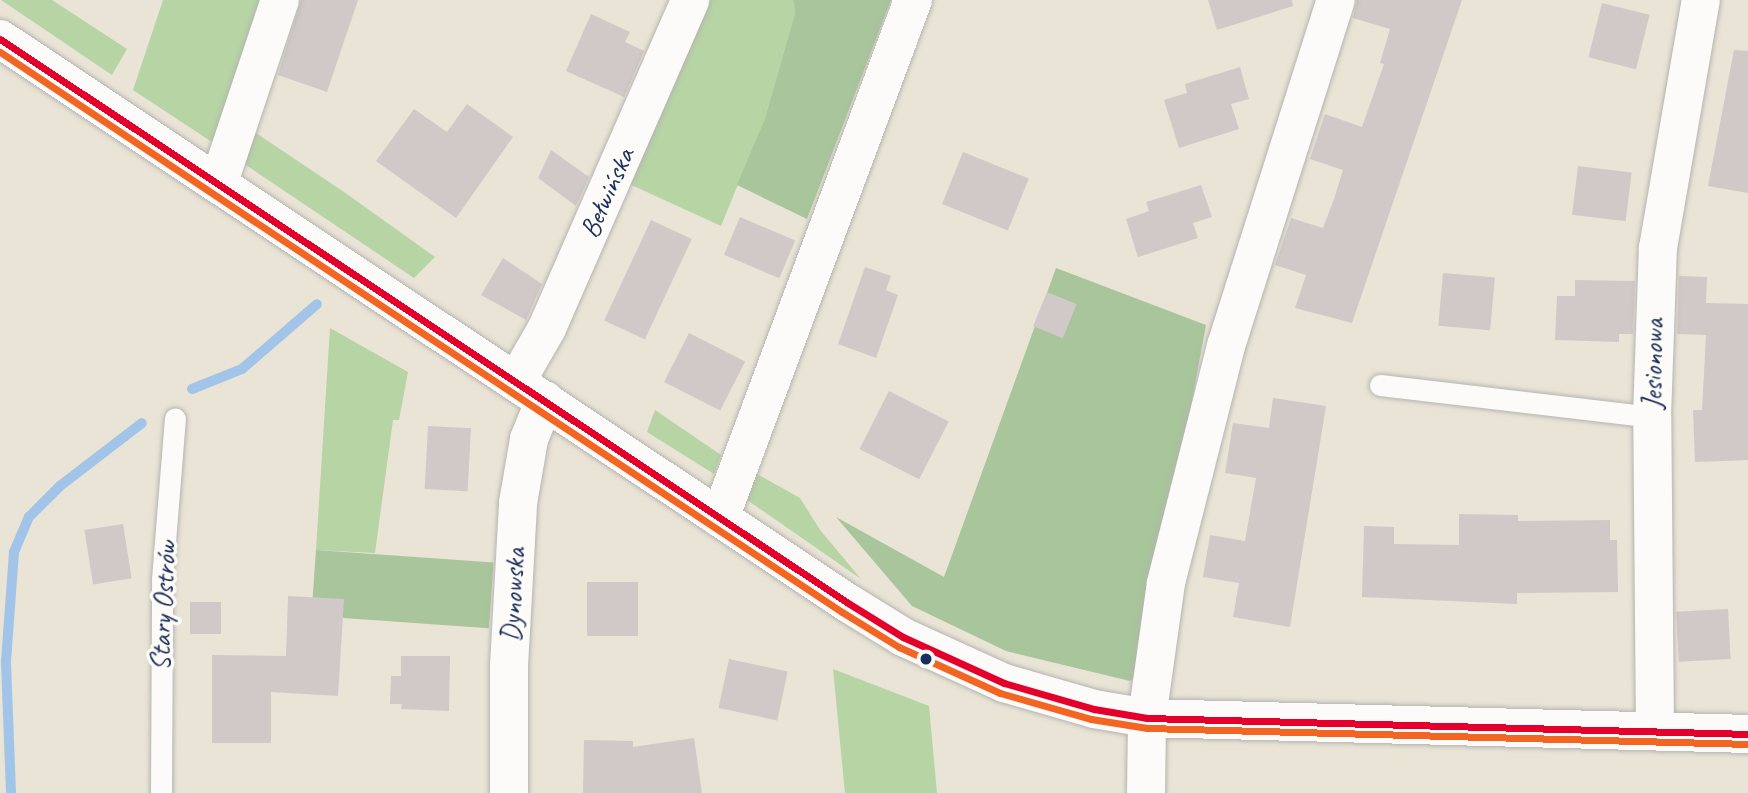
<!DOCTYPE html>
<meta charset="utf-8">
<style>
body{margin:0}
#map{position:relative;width:1748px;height:793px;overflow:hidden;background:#e9e4d6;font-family:Caveat,sans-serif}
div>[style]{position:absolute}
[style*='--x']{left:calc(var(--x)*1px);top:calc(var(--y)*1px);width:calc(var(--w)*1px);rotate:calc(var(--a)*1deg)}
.green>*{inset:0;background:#b6d4a4}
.forest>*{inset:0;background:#a8c59b;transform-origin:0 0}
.stream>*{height:10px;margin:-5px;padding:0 5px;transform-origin:5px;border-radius:5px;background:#a2c4e9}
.building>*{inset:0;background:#d1c8c8;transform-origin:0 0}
.roads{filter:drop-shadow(0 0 2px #b5b4b0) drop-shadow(0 0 2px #b5b4b0)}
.lane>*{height:21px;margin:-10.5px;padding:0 10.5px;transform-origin:10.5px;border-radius:10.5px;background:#fcfbf9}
.street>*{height:38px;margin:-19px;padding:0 19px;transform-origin:19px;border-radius:19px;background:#fcfbf9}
.secondary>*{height:38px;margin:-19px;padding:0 19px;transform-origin:19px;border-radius:19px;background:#fcfbf9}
.bus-1>*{height:7px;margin:-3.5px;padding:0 3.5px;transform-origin:3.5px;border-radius:3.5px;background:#e4002b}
.bus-2>*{height:7px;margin:-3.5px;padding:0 3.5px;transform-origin:3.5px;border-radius:3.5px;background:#f26522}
.dots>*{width:19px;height:19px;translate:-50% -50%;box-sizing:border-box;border:4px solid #fdfcf7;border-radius:50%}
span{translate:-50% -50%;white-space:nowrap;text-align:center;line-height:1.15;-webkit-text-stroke:7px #fdfcf7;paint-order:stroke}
.street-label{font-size:28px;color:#1b2f5e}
</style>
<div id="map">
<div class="green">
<div style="clip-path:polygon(1px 0,52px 0,127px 49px,112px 75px)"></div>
<div style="clip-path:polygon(163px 0,268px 0,212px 142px,133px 90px)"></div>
<div style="clip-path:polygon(701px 0,793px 0,795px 13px,765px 118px,721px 226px,625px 182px)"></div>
<div style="clip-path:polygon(247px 127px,344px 192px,435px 257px,414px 278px,234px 157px)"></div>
<div style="clip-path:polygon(330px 328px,408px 372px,399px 420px,393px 420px,375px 553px,316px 550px)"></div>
<div style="clip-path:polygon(655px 410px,721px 455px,714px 474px,647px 432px)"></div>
<div style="clip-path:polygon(748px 469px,800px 498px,820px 530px,861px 579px,737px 493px)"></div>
<div style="clip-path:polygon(833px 669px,929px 706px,937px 793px,845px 793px)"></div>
</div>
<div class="forest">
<div style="clip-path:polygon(793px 0,891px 0,807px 219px,737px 185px,765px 118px,795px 13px)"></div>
<div style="clip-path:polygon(1056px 268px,1206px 325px,1150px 629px,1136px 677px,1130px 681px,1006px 651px,912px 606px,836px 517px,944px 577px)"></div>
<div style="left:316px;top:550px;width:178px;height:66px;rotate:4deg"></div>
</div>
<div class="stream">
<div style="--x:192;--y:389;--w:54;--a:-21.8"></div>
<div style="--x:242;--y:369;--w:99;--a:-40.9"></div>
<div style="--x:11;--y:793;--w:132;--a:-92.2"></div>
<div style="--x:6;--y:661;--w:109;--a:-85.8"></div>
<div style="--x:14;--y:552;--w:38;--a:-67"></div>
<div style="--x:29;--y:517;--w:44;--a:-45"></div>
<div style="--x:60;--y:486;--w:103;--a:-37.5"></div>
</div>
<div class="building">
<div style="clip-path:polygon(301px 0,358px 0,327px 92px,278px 75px)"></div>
<div style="clip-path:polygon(1208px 0,1292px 0,1293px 6px,1217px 30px)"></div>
<div style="clip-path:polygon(1357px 0,1462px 0,1352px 323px,1295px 308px,1306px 275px,1275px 265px,1291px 218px,1323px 228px,1334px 199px,1343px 170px,1310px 159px,1325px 114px,1362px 127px,1384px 64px,1380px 63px,1390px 29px,1353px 18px)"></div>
<div style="left:1602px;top:3px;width:49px;height:56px;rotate:14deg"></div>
<div style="clip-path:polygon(591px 14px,630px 32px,625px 42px,644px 51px,624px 97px,566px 71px)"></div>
<div style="clip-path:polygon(1734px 50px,1748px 51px,1748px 193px,1708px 186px)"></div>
<div style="clip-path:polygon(1240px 67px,1249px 99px,1231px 104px,1239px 129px,1179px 148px,1164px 100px,1187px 93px,1185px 84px)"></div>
<div style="clip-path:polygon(467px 104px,513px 137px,456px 218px,376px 161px,414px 109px,447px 132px)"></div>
<div style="clip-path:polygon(551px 150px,589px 177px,576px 206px,538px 178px)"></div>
<div style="left:963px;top:152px;width:71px;height:56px;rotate:22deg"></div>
<div style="left:1578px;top:166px;width:54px;height:49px;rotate:7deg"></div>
<div style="clip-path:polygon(1201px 185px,1212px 217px,1193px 223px,1198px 238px,1138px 257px,1126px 219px,1149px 211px,1146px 202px)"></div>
<div style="left:740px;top:217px;width:60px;height:41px;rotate:23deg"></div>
<div style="left:651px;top:220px;width:45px;height:111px;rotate:25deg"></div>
<div style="clip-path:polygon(503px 258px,542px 284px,526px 320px,481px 295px)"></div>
<div style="clip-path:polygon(865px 267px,891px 276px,886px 290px,898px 295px,876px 358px,838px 344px)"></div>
<div style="left:1443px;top:273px;width:52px;height:53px;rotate:5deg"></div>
<div style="clip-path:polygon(1679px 276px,1707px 277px,1706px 303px,1748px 304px,1748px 460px,1695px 462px,1693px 410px,1702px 410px,1706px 335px,1677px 334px)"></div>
<div style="clip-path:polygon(1575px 280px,1635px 281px,1633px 334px,1619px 334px,1619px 342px,1555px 340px,1557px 296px,1575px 296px)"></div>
<div style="left:1047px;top:292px;width:32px;height:37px;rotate:22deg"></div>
<div style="left:689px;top:333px;width:63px;height:55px;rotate:27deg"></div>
<div style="left:889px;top:391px;width:67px;height:65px;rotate:27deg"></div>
<div style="clip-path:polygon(1273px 398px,1326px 406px,1290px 627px,1233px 617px,1239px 583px,1203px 577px,1210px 535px,1245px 541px,1256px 478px,1225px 473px,1233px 423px,1269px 428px)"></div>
<div style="left:428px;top:426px;width:43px;height:63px;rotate:3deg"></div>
<div style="clip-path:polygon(1459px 514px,1518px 515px,1518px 521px,1610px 520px,1610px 540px,1617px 540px,1618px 592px,1517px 593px,1517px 604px,1362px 597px,1364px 526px,1394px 527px,1394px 544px,1459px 545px)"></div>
<div style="left:123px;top:524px;width:55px;height:39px;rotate:81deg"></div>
<div style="left:587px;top:582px;width:51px;height:54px"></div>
<div style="clip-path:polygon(288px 596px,344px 599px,338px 696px,271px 692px,271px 743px,212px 743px,212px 655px,286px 656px)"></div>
<div style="left:190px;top:602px;width:31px;height:32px"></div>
<div style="left:1728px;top:609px;width:50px;height:52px;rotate:87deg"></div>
<div style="clip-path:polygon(401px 656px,450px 656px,449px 711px,401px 709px,402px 704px,390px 704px,391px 676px,401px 676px)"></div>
<div style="left:729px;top:659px;width:60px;height:50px;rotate:12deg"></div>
<div style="clip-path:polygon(694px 738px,702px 793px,583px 793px,584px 740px,633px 741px,633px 747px)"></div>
</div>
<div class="roads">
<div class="lane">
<div style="--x:1380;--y:385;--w:274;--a:6.7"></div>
<div style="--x:161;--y:793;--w:214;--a:-89.7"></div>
<div style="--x:162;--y:579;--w:161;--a:-85.4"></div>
</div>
<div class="street">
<div style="--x:219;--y:182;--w:192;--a:-71.5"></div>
<div style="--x:516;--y:382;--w:62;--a:-60.1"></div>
<div style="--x:547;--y:328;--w:358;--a:-66.4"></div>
<div style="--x:720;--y:518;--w:553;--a:-69.57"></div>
<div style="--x:1655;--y:731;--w:314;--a:-90.5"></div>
<div style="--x:1652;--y:417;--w:169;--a:-88"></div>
<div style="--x:1658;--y:248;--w:252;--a:-80.2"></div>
<div style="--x:509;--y:793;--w:127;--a:-90"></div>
<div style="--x:509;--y:666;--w:163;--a:-86.8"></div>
<div style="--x:518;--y:503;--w:65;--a:-80.2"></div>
<div style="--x:529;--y:439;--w:42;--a:-67.7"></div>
<div style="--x:1146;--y:793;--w:75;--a:-89.2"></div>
<div style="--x:1147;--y:718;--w:136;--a:-82"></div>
<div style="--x:1166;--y:583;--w:244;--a:-75.8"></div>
<div style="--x:1226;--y:346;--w:363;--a:-72.4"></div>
</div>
<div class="secondary">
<div style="--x:0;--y:39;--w:1018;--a:33.63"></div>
<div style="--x:848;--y:603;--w:65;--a:31.7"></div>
<div style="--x:903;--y:637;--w:111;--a:24.5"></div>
<div style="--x:1004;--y:683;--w:94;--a:16.1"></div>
<div style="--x:1094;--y:709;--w:54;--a:9.6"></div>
<div style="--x:1147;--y:718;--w:601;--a:1.52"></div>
</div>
</div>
<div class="bus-1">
<div style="--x:0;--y:39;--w:1018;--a:33.63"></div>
<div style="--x:848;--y:603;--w:65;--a:31.7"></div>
<div style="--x:903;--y:637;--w:111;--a:24.5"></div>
<div style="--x:1004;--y:683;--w:94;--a:16.1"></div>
<div style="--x:1094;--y:709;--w:54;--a:9.6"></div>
<div style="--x:1147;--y:718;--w:601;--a:1.52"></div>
</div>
<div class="bus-2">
<div style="--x:0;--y:52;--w:1011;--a:33.63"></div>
<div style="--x:842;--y:612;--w:67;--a:31.6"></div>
<div style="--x:899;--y:647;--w:111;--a:24.5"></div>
<div style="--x:1000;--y:693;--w:95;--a:15.9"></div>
<div style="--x:1091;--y:719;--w:57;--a:9.1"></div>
<div style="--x:1147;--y:728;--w:601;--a:1.52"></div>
</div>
<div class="dots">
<div style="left:926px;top:659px;background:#1b2f5e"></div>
</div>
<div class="street-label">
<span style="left:607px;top:193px;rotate:-66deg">Bełwińska</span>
<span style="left:1653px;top:364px;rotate:-89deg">Jesionowa</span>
<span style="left:513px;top:595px;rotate:-87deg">Dynowska</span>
<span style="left:163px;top:606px;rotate:-87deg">Stary Ostrów</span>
</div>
</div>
